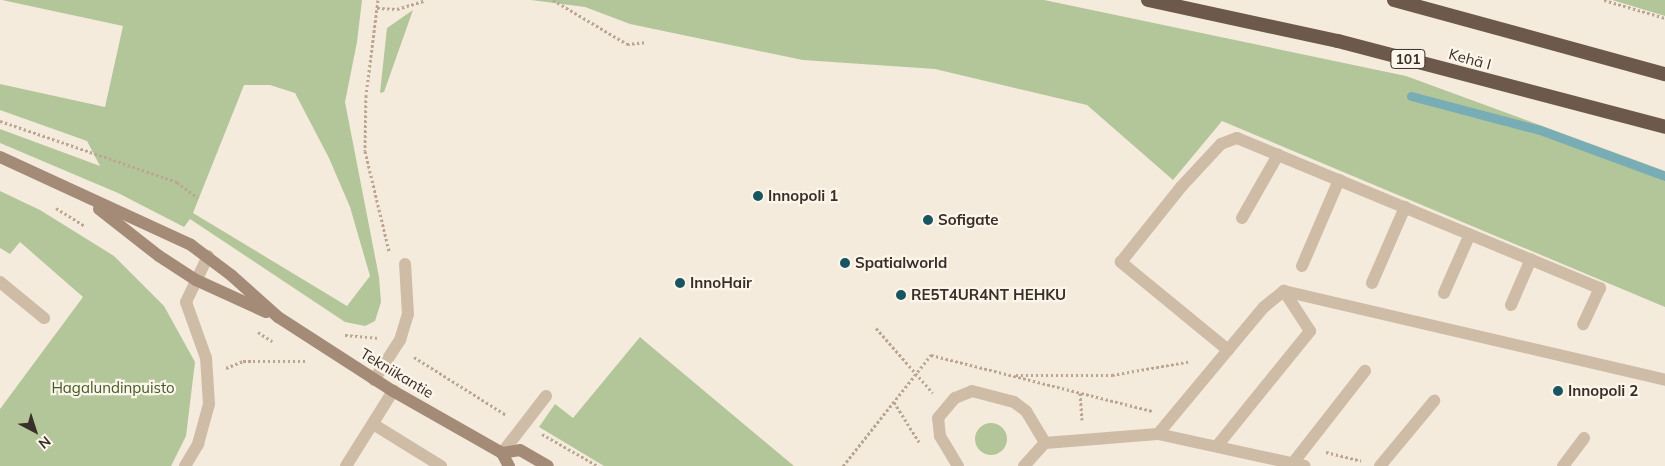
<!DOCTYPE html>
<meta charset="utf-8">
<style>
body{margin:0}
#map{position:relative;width:1665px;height:466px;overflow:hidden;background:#f5ebdc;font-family:Mulish,sans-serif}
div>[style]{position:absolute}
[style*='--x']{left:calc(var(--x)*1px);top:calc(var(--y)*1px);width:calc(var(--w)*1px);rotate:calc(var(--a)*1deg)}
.green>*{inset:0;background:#b3c69a}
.round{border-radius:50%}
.stream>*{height:9px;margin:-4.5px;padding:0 4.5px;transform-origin:4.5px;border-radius:4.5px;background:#78adb5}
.path>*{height:3px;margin-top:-1.5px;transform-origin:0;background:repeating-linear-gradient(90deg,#bba691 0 2.5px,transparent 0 5px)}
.service>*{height:12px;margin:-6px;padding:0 6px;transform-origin:6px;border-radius:6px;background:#cfbca7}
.secondary>*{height:12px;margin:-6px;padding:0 6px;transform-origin:6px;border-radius:6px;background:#a38b78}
.trunk>*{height:14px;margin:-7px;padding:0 7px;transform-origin:7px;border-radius:7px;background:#6d594b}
.dots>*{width:14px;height:14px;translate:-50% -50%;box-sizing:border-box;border:2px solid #fcf5ea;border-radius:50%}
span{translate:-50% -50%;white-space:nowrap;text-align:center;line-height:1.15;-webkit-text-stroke:4.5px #fcf5ea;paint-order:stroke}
.shield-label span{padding:1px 4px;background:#fcf5ea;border:1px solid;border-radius:4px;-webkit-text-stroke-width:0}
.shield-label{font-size:14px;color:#3a2f28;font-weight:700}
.street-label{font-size:15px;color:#3a2f28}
.poi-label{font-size:15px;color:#3a2f28;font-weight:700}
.left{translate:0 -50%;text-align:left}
.park-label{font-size:15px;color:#445b29}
.north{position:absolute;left:10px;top:406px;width:50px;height:50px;-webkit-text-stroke:4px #fcf5ea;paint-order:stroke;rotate:140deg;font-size:14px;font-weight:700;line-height:20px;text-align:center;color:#3a2f28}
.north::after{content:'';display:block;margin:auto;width:18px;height:22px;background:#3a2f28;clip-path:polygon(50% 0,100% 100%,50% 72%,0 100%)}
</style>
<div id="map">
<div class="green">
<div style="clip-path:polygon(evenodd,2px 0,362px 0,357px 42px,345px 102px,379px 277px,381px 302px,375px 321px,365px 326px,345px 322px,190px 219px,184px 227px,118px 193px,0 143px,0 129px,100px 166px,87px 141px,0 110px,0 84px,105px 107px,123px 26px,2px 0,244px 85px,270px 85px,295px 93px,329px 158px,350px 207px,370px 276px,347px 306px,193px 213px,244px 85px)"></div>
<div style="clip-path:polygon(531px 0,1044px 0,1406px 76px,1665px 171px,1665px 307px,1222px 121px,1173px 180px,1087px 105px,935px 69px,803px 60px,630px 24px,585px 7px)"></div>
<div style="clip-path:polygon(1612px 0,1665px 0,1665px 16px)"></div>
<div style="clip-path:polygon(413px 10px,384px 92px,380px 93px,387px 28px)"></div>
<div style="clip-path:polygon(0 191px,40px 210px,114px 256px,164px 306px,195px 362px,186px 436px,171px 466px,0 466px,0 409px,83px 297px,20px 242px,10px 254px,0 248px)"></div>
<div style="clip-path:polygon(640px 337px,641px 338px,794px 466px,604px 466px,539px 427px,555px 404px,573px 418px)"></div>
<div class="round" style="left:975px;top:423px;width:32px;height:32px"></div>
</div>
<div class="stream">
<div style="--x:1411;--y:96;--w:133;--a:14.8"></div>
<div style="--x:1540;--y:130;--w:133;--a:20.2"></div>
</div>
<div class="path">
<div style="--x:378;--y:0;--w:96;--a:97.2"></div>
<div style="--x:366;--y:95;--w:56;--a:91"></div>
<div style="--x:365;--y:151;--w:103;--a:76.5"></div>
<div style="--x:553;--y:0;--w:86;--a:30.7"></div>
<div style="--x:627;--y:44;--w:20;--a:-6"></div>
<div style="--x:1604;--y:0;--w:64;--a:16.4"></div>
<div style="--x:377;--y:8;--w:20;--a:3"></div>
<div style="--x:397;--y:9;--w:30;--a:-17"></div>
<div style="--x:0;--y:121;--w:187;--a:19"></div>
<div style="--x:177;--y:182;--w:26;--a:37"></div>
<div style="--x:56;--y:208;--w:34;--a:32"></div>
<div style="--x:876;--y:328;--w:86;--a:48.8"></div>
<div style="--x:258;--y:332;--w:17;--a:33"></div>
<div style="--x:345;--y:335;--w:33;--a:5"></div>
<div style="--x:414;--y:357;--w:109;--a:32.2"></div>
<div style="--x:226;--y:368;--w:18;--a:-22"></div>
<div style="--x:243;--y:361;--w:63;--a:0"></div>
<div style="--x:1016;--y:375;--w:96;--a:0"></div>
<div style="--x:1112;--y:375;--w:80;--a:-10"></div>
<div style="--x:1080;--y:393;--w:27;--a:86"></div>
<div style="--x:894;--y:402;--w:47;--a:58"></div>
<div style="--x:542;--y:434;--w:64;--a:29.7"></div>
<div style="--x:1326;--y:452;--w:36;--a:14"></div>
<div style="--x:843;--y:466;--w:142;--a:-51.6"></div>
<div style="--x:931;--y:355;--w:228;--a:14.2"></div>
</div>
<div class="service">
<div style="--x:1242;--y:218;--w:73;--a:-60.3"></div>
<div style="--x:1302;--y:266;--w:94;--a:-66.7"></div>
<div style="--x:0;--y:282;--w:57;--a:39.3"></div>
<div style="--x:1372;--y:283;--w:83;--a:-66.5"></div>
<div style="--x:1444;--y:293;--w:64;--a:-66.2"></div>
<div style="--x:1511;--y:305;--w:50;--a:-66.5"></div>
<div style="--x:1228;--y:350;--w:139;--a:-140.6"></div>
<div style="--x:1121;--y:262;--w:96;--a:-51.3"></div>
<div style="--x:1181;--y:187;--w:59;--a:-47.1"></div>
<div style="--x:1221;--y:144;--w:17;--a:-21"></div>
<div style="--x:1237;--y:138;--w:393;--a:22.5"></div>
<div style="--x:1600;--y:288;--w:40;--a:115"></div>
<div style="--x:374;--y:380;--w:48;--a:-57"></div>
<div style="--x:400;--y:340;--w:27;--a:-73"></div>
<div style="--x:408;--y:314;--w:50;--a:-93.4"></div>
<div style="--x:373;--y:424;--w:80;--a:31.7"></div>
<div style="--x:1158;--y:434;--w:165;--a:-50.2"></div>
<div style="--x:1264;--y:307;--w:26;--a:-39"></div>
<div style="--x:1284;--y:291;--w:391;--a:13.1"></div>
<div style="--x:1217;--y:446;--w:148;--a:-51"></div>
<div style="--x:1310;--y:331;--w:48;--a:-123"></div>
<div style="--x:502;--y:453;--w:72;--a:-52.3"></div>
<div style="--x:1293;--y:463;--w:117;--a:-52"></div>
<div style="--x:185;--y:466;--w:26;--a:-59"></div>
<div style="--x:198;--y:444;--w:41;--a:-74.6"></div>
<div style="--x:209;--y:404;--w:46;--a:-93.7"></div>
<div style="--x:206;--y:358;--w:59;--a:-109.7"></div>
<div style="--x:186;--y:302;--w:51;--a:-64.4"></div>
<div style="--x:346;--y:466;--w:89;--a:-57.9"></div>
<div style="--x:958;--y:466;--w:35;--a:-121"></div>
<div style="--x:940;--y:436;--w:18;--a:-96"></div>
<div style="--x:938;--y:418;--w:26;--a:-50"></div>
<div style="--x:955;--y:398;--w:18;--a:-22"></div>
<div style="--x:972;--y:391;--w:43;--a:14.7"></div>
<div style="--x:1014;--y:402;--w:15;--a:37"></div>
<div style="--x:1026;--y:411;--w:37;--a:59"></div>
<div style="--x:1024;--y:466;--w:31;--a:-48"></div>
<div style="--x:1045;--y:443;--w:113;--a:-4.6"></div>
<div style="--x:1158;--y:434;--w:150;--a:12.3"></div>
<div style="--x:1380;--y:466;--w:85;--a:-50.3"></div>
<div style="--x:1563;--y:466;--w:35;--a:-53"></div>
</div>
<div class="secondary">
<div style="--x:0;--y:157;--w:210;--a:24.7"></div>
<div style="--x:191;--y:245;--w:50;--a:36.9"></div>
<div style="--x:231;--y:275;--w:63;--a:41.8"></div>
<div style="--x:278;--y:317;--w:137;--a:32.8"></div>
<div style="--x:393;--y:391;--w:125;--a:29.6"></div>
<div style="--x:502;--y:453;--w:15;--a:62"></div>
<div style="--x:99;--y:209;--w:76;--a:38.1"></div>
<div style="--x:159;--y:256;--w:44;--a:33"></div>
<div style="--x:196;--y:280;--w:77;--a:24.6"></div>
<div style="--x:502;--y:453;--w:18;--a:-9"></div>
<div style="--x:520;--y:450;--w:32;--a:30"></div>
</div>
<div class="trunk">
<div style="--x:1148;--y:0;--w:194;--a:12.2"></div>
<div style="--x:1338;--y:41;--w:338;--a:14.7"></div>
<div style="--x:1394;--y:0;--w:281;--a:15.3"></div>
</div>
<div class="dots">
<div style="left:758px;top:196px;background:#195560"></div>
<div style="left:928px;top:220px;background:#195560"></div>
<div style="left:845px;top:263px;background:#195560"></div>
<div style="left:680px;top:283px;background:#195560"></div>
<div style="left:901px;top:295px;background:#195560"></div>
<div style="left:1558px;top:391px;background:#195560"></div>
</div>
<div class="shield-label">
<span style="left:1408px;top:59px">101</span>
</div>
<div class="street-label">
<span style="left:1470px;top:59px;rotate:15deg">Kehä I</span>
<span style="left:397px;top:373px;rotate:31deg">Tekniikantie</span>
</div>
<div class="poi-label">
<span class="left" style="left:768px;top:196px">Innopoli 1</span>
<span class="left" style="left:938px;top:220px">Sofigate</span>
<span class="left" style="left:855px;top:263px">Spatialworld</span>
<span class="left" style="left:690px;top:283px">InnoHair</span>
<span class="left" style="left:911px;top:295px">RE5T4UR4NT HEHKU</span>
<span class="left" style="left:1568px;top:391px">Innopoli 2</span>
</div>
<div class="park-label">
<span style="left:113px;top:388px">Hagalundinpuisto</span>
</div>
<div class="north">N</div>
</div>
